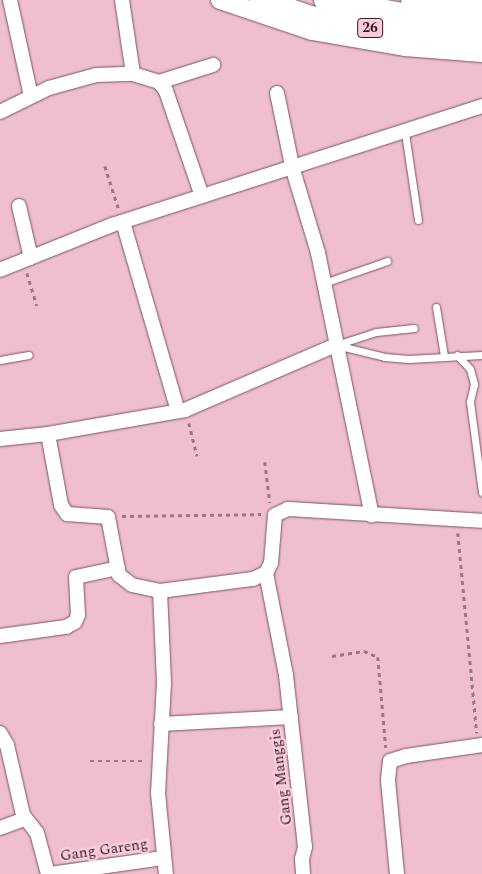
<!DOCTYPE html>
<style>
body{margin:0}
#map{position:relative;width:482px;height:874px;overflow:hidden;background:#efbfcd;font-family:Spectral,serif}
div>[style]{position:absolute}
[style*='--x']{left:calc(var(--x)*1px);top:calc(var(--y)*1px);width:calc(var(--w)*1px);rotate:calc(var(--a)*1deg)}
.path>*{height:2.5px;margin-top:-1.25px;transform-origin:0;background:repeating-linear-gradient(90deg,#9a7882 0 4px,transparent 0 8px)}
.roads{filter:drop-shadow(0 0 1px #7e5562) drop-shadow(0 0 1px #7e5562)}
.service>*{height:7px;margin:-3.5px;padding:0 3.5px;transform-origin:3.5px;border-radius:3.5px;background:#fff}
.minor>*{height:14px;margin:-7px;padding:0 7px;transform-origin:7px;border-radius:7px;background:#fff}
.tertiary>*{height:18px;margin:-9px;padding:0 9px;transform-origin:9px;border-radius:9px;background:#fff}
.trunk>*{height:22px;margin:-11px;padding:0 11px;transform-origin:11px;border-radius:11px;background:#fff}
span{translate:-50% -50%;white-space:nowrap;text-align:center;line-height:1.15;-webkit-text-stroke:5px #fdccda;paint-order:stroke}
.shield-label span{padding:1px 4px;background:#fdccda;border:1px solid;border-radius:4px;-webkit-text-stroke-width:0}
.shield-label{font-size:14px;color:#2d1c21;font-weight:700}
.street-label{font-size:15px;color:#2d1c21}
</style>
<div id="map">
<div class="path">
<div style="--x:105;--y:166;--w:46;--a:72.3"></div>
<div style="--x:27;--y:273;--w:34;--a:73"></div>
<div style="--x:189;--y:423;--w:34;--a:76"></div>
<div style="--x:265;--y:462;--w:41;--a:83"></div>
<div style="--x:122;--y:516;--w:139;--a:-0.8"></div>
<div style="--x:458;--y:533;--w:201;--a:84.6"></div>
<div style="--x:332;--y:656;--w:32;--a:-9"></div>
<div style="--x:364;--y:651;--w:15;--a:23"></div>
<div style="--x:378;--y:657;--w:91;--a:85"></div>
<div style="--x:90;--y:761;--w:56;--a:0"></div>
</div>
<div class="roads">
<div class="service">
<div style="--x:405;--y:133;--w:88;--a:81.5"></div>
<div style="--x:324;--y:283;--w:67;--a:-19.2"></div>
<div style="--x:436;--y:307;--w:50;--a:80.7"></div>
<div style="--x:336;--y:345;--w:50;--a:13.8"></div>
<div style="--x:385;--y:357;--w:23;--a:5"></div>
<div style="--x:408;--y:359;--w:74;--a:-3.1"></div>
<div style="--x:336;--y:345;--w:42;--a:-18"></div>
<div style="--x:376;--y:332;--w:38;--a:-6"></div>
<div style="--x:457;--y:355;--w:19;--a:47"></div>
<div style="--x:470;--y:369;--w:16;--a:75"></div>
<div style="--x:474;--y:384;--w:18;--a:103"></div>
<div style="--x:470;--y:402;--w:91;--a:82.4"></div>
<div style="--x:0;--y:360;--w:29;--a:-10"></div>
</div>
<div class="minor">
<div style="--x:10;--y:0;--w:98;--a:77.7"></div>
<div style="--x:122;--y:0;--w:75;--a:81.5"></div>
<div style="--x:159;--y:82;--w:57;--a:-17.5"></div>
<div style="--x:277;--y:93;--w:79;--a:78.3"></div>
<div style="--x:293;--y:170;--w:87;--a:73.2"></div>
<div style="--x:318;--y:253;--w:268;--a:78.4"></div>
<div style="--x:0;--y:112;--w:55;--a:-26.1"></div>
<div style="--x:49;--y:88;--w:49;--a:-15.5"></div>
<div style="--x:96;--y:75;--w:37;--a:-2"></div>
<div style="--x:133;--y:74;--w:27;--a:17"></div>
<div style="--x:159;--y:82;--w:11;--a:52"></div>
<div style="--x:166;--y:91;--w:111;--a:71.1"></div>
<div style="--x:19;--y:206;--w:53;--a:77"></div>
<div style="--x:123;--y:222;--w:197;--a:73.8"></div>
<div style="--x:0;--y:270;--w:121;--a:-21.9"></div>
<div style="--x:112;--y:225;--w:389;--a:-17.8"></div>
<div style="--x:48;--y:434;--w:139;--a:-9.9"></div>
<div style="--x:185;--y:410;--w:164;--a:-23.3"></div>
<div style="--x:0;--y:439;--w:48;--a:-5.9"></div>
<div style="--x:48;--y:434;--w:72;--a:79.6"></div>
<div style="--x:61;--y:505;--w:11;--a:56"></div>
<div style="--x:67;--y:514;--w:41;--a:4.2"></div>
<div style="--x:108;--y:517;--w:59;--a:79.3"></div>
<div style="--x:119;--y:575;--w:16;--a:38"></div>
<div style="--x:132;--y:585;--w:29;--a:12"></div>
<div style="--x:160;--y:591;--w:94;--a:-7.4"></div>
<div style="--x:253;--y:579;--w:14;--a:-25"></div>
<div style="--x:266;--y:573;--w:11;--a:-63"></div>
<div style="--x:271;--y:563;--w:48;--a:-85.2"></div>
<div style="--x:275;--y:515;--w:14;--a:-25"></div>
<div style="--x:288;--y:509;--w:194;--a:3.5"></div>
<div style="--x:266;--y:573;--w:104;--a:78.9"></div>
<div style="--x:286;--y:675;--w:173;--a:83.7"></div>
<div style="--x:305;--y:847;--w:12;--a:104"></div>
<div style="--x:302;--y:859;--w:15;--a:86"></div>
<div style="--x:160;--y:591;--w:92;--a:87.5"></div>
<div style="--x:164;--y:683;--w:110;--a:93.1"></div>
<div style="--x:158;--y:793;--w:81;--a:84.4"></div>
<div style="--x:0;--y:636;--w:67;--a:-7.8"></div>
<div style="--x:66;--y:627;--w:10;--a:-29"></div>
<div style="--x:75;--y:622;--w:8;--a:-67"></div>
<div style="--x:78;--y:615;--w:38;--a:-93"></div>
<div style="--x:76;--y:577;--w:43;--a:-12.1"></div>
<div style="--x:161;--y:724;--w:130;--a:-3.1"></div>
<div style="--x:0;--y:733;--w:14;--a:60"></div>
<div style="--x:7;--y:745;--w:72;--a:77.1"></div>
<div style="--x:23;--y:815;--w:23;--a:52"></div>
<div style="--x:37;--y:833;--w:42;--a:75"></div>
<div style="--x:0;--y:828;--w:27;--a:-20"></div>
<div style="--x:50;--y:874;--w:114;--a:-8.1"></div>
<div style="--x:397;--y:874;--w:94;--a:-95.5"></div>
<div style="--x:388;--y:780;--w:19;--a:-84"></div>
<div style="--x:390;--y:761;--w:17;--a:-17"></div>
<div style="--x:406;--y:756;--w:77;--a:-8.2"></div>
</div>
<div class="tertiary">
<div style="--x:220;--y:0;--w:97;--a:18.6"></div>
<div style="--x:312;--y:31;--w:94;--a:9.8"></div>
<div style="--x:405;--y:47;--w:77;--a:4.5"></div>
<div style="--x:410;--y:0;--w:72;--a:5.6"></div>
</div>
<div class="trunk">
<div style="--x:261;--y:0;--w:53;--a:18.8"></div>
<div style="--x:311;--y:17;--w:99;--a:10.5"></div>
<div style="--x:408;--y:35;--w:74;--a:4.6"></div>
<div style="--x:325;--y:0;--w:89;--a:10.3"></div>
<div style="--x:413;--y:16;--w:69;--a:4.1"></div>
</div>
</div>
<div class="shield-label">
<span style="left:370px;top:28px">26</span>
</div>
<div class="street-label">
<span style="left:281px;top:777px;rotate:-97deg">Gang Manggis</span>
<span style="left:104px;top:850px;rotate:-8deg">Gang Gareng</span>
</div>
</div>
